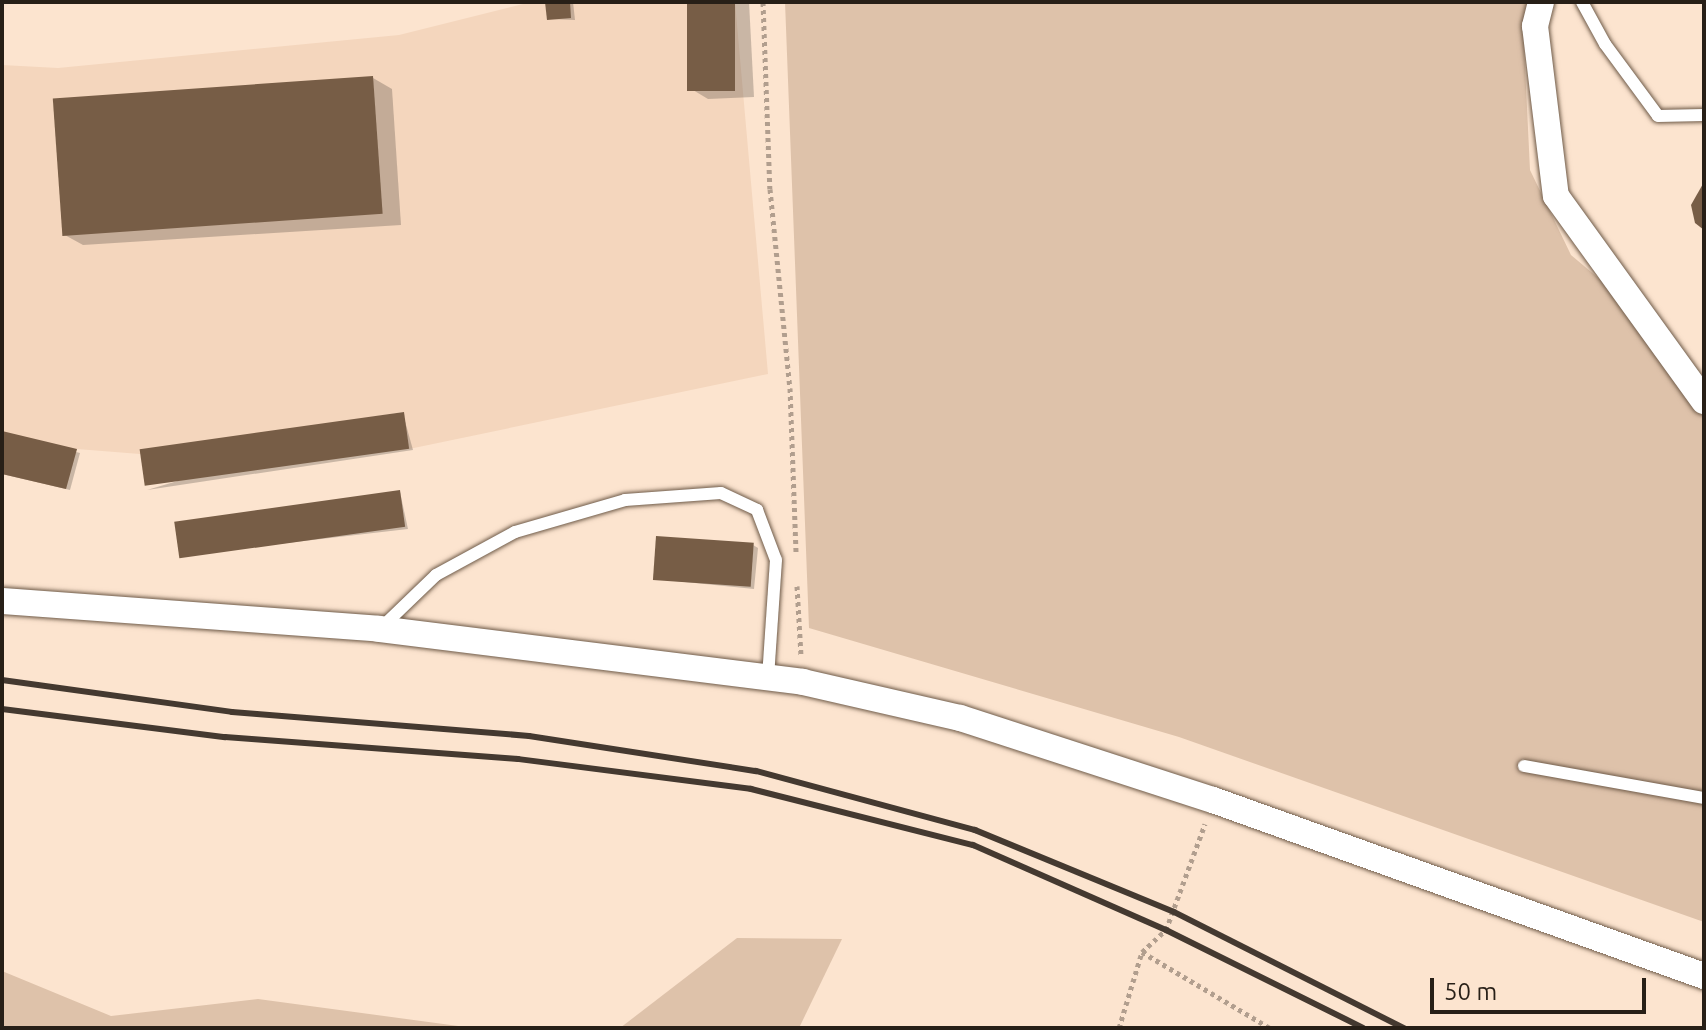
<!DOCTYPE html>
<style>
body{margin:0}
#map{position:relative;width:1706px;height:1030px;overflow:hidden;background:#fce4cf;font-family:Ubuntu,sans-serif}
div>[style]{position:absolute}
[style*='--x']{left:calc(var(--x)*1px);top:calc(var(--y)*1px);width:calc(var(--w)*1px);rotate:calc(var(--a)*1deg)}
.built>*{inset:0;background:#f4d6bd}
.green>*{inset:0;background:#dec2aa}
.shadow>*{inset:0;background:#0003}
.building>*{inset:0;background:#775d46;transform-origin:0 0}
.path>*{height:5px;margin-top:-2.5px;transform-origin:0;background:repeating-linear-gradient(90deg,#b19e8e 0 4px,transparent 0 8px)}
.roads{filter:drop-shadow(0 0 2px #6f5b49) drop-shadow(0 0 2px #6f5b49)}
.lane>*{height:12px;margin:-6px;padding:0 6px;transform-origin:6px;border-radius:6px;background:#fff}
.street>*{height:26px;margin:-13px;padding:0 13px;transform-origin:13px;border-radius:13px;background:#fff}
.rail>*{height:6px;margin:-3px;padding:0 3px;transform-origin:3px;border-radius:3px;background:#443930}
span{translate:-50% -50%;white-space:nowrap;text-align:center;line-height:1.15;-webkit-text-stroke:8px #fce4cf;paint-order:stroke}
.frame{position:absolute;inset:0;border:4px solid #271f17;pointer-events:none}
.scale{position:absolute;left:1430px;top:978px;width:216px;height:36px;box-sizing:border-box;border:4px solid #271f17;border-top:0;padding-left:10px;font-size:24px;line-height:28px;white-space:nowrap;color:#271f17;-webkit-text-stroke:6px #fce4cf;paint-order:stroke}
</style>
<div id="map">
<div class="built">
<div style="clip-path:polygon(531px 2px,735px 2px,768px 374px,409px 449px,403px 412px,140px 454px,77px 449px,66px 489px,2px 474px,2px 65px,58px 68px,399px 35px)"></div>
</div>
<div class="green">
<div style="clip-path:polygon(785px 2px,1531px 2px,1524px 46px,1530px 170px,1571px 255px,1603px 282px,1704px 418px,1704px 922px,1179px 737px,809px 628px)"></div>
<div style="clip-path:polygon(737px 938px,842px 939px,799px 1028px,620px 1028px)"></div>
<div style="clip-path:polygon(2px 971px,111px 1016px,258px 999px,473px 1028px,2px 1028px)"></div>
</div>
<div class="shadow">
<div style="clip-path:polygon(547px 2px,573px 2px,575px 20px,549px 19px)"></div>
<div style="clip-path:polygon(689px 2px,749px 2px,754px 97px,708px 99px,693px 90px)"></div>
<div style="clip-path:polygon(373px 78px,392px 89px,401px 225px,83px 245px,63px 234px)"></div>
<div style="clip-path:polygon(403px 414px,413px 450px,147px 490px)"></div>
<div style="clip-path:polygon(2px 433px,80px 453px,70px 490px,2px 474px)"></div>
<div style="clip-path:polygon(400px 492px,408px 529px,181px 555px)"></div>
<div style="clip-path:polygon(753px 545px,758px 548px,754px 589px,655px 579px)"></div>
</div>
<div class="building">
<div style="clip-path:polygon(545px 2px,570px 2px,571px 18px,547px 20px)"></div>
<div style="left:687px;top:2px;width:48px;height:89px"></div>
<div style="left:373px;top:76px;width:138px;height:321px;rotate:86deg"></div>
<div style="clip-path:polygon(1704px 182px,1704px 230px,1695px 223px,1691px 205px)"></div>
<div style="left:404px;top:412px;width:37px;height:267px;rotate:82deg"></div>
<div style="clip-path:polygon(2px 431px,77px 449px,66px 489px,2px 474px)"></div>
<div style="left:400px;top:490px;width:37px;height:228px;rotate:82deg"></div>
<div style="left:656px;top:536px;width:98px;height:44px;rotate:4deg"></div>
</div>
<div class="path">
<div style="--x:763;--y:2;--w:187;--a:87.9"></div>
<div style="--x:770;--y:189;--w:200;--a:84.3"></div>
<div style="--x:790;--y:388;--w:164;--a:87.9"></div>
<div style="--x:797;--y:586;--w:70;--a:86.7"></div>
<div style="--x:1142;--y:952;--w:149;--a:30.7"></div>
<div style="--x:1119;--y:1028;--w:79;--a:-73.2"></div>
<div style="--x:1142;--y:952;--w:33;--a:-43"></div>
<div style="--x:1166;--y:930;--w:113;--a:-69.8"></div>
</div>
<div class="roads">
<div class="lane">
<div style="--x:1582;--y:2;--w:48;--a:61.3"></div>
<div style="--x:1605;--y:44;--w:89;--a:53.6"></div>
<div style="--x:1658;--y:116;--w:46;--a:-1.2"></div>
<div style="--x:382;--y:627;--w:75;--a:-43.9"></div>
<div style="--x:436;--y:575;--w:90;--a:-28.6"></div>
<div style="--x:515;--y:532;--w:115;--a:-16.2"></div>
<div style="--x:625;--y:500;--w:96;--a:-4.2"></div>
<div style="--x:721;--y:493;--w:40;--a:25"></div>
<div style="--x:757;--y:510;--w:53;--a:69.2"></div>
<div style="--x:776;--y:560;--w:118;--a:93.9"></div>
<div style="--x:1524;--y:766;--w:183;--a:10.1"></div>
</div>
<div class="street">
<div style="--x:1541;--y:2;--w:25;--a:104"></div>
<div style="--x:1535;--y:26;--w:171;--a:83"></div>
<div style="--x:1556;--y:196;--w:253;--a:54.2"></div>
<div style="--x:2;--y:601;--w:378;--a:4.2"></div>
<div style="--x:379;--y:629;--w:427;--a:7.1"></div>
<div style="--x:803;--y:682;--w:161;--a:12.9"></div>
<div style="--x:960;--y:718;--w:266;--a:18"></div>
<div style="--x:1213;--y:800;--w:522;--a:19.72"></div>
</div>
</div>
<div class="rail">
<div style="--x:2;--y:680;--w:232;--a:7.9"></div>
<div style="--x:232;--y:712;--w:298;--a:4.6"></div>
<div style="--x:529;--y:736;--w:230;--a:8.8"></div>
<div style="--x:756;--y:771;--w:227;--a:15.1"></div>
<div style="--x:975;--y:830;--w:215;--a:22.4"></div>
<div style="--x:1174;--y:912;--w:258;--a:26.8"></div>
<div style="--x:2;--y:709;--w:225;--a:7.2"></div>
<div style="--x:225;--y:737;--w:294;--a:4.3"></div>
<div style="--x:518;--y:759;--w:235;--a:7.3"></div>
<div style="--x:751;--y:789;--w:229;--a:14.2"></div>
<div style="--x:973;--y:845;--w:211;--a:23.8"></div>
<div style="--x:1166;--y:930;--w:220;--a:26.4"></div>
</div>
<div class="frame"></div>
<div class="scale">50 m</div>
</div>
